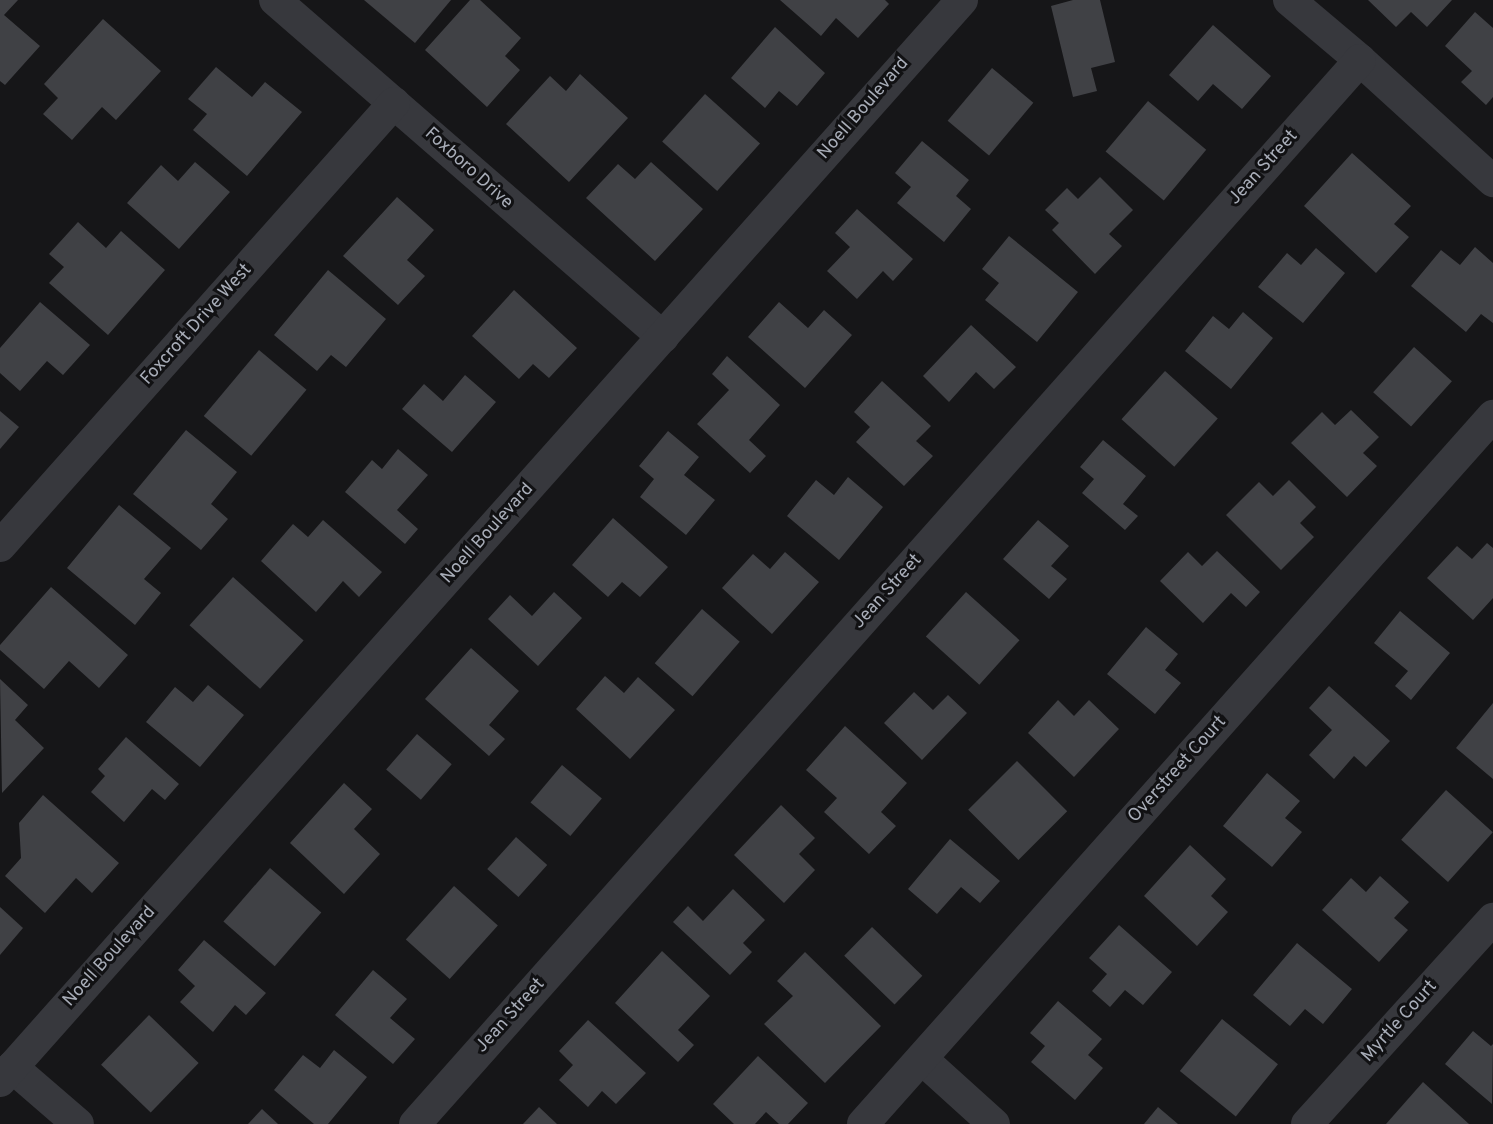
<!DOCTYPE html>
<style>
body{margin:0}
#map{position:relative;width:1493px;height:1124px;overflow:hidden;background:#161618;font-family:Overpass,sans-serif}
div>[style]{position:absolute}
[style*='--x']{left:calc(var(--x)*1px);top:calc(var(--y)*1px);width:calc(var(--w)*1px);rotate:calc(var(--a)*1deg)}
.building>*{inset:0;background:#404145;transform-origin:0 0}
.minor>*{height:32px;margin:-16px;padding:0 16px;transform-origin:16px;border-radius:16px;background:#37383d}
span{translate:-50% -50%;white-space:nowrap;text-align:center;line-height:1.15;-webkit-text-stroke:6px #111113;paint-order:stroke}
.street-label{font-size:18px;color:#a8adb8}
</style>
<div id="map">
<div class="building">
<div style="clip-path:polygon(0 0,18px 0,4px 15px,40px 46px,5px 85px,0 81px)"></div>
<div style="clip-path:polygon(364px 0,451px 0,415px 43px)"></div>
<div style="clip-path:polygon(470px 0,480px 0,521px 38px,505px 56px,520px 70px,487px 107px,425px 50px)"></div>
<div style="clip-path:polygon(780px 0,885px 0,889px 4px,858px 38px,836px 18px,821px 36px)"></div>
<div style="clip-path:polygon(1073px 0,1100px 0,1115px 62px,1091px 68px,1097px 91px,1073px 97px,1051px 6px)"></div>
<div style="clip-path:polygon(1368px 0,1452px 0,1427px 27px,1411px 12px,1396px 27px)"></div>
<div style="clip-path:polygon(1475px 12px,1493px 28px,1493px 97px,1486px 105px,1461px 82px,1472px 71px,1445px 46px)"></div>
<div style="clip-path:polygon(103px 19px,161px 71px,116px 120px,102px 107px,72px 140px,43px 114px,58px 98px,44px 84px)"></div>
<div style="clip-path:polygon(1213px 25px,1271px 76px,1242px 109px,1213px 84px,1198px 101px,1169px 75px)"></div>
<div style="clip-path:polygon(775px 27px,825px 73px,797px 106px,779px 91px,765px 108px,731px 78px)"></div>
<div style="clip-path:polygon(216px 67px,252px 97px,265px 82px,302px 112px,247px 176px,193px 130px,207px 114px,188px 99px)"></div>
<div style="left:992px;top:68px;width:54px;height:69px;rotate:40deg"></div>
<div style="clip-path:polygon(580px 74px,628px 118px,569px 182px,506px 124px,550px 76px,566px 91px)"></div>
<div style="left:705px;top:94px;width:74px;height:64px;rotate:42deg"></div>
<div style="left:1148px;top:101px;width:76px;height:66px;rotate:40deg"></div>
<div style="clip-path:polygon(922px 141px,969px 180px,956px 196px,971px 209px,944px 242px,897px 203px,911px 187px,895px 173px)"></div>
<div style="clip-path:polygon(1352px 153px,1411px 206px,1394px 224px,1409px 237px,1376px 273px,1304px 206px)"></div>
<div style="clip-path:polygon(195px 162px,230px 192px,179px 249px,127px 203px,161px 165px,178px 181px)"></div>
<div style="clip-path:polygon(651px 162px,703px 209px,655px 261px,586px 198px,618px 164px,635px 179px)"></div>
<div style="clip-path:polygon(1100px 177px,1133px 210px,1109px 234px,1122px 246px,1095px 274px,1052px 230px,1059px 223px,1045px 210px,1067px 188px,1078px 199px)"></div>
<div style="clip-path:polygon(397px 197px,434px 230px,407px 260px,425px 276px,398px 305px,343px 256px)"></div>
<div style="clip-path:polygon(857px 209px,913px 259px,893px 281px,883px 271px,857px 299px,827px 271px,850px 247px,835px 233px)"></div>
<div style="clip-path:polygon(78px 222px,106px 248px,121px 231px,165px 270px,108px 335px,49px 283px,64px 267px,49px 254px)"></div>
<div style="clip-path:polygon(1009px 236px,1078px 292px,1037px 342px,985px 300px,999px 283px,982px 269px)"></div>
<div style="clip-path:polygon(1475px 247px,1493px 263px,1493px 323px,1481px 314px,1466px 332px,1411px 286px,1441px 250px,1460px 265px)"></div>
<div style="clip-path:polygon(1316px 248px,1345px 273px,1303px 323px,1258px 287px,1287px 253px,1301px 265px)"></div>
<div style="clip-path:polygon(328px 270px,386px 319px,346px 367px,331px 355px,317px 371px,274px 335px)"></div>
<div style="clip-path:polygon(514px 290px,577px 348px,549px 378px,533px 364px,519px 379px,472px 336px)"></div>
<div style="clip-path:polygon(40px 302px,90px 345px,63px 375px,47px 361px,20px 391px,0 373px,0 348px)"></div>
<div style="clip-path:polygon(779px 302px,808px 328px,824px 310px,852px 335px,805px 388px,748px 337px)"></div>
<div style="clip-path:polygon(1243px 312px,1273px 338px,1231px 389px,1185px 351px,1213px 316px,1229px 329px)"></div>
<div style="clip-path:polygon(971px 325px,1016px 367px,994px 389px,976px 372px,949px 402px,923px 376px)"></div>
<div style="left:1414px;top:347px;width:51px;height:61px;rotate:42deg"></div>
<div style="left:259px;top:350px;width:62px;height:86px;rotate:40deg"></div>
<div style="clip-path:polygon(727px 356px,780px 405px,749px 440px,766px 456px,750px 473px,697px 424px,729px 390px,712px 374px)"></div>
<div style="left:1165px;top:371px;width:71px;height:65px;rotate:42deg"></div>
<div style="clip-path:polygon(465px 375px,496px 402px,452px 452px,402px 409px,424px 384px,443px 401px)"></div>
<div style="clip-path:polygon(882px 381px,931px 426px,916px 441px,933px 456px,904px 486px,856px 442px,870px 427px,854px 412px)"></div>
<div style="clip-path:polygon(1351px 410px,1379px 437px,1363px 453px,1377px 466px,1347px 497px,1291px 443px,1322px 412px,1335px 425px)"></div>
<div style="clip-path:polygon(0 411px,19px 427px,0 449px)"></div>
<div style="clip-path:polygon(186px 430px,237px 472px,211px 504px,228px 519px,201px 550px,133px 494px)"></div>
<div style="clip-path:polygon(668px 431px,699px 457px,684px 475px,715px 500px,686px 535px,640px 497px,654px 479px,639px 466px)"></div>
<div style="clip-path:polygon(1103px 440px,1146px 476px,1123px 504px,1138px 516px,1125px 530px,1082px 493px,1094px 479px,1080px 467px)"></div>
<div style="clip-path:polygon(398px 449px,428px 475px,397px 510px,418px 529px,405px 544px,345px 492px,372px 460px,382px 469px)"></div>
<div style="clip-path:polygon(848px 477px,883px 507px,839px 560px,787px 516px,816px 480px,834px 495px)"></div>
<div style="clip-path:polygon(1289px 480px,1316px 507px,1300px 523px,1314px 537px,1281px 570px,1226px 515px,1259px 482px,1273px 496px)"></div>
<div style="clip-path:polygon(119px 505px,171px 548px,144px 579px,161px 593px,135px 625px,67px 568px)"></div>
<div style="clip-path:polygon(613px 518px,668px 567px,640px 597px,622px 582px,608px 597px,572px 565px)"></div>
<div style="clip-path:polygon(323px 520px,382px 572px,359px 597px,343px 581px,316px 612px,261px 561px,293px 524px,308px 537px)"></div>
<div style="clip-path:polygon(1038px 520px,1069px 546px,1051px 566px,1067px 579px,1049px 599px,1003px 559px)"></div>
<div style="clip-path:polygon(1487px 543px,1493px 548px,1493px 598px,1473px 620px,1427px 578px,1457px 546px,1472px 559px)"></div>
<div style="clip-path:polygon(1217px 551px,1260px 592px,1246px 607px,1231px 593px,1203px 623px,1160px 581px,1188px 552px,1202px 566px)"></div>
<div style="clip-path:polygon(785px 552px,819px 582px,772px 634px,722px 588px,753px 554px,770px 569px)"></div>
<div style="left:233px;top:577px;width:95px;height:65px;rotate:42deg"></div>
<div style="clip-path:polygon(51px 587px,128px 655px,99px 688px,69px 661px,44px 689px,0 650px,0 645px)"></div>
<div style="clip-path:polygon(554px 592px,582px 618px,538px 666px,488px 619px,510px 595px,532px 616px)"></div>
<div style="left:966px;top:592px;width:72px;height:60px;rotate:42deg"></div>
<div style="left:702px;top:609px;width:50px;height:72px;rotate:41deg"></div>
<div style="clip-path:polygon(1400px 611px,1450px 653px,1411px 700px,1395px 686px,1408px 671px,1374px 643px)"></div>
<div style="clip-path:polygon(1146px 627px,1178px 654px,1165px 670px,1181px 683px,1155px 714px,1107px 674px)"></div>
<div style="clip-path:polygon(471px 648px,519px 691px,489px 725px,505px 739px,489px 756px,425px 699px)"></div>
<div style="clip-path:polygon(605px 676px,624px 693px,638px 677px,675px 710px,630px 759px,576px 709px)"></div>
<div style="clip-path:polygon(0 679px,28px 705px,15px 720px,44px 748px,2px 793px)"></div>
<div style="clip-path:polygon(208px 685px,244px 715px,200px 767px,146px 722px,175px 687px,193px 702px)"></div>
<div style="clip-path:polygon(1329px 686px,1390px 741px,1366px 767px,1354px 756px,1334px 779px,1309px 755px,1332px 730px,1309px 708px)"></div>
<div style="clip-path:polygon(914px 692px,933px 710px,948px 695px,967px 713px,922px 760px,884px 723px)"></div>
<div style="clip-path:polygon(1058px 700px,1074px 716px,1089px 700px,1119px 729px,1074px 777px,1028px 733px)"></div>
<div style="clip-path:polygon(1493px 703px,1493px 779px,1456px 748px)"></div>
<div style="clip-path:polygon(845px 726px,907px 783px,881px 812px,896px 826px,869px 854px,824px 812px,837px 798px,806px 770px)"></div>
<div style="left:417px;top:734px;width:46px;height:47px;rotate:41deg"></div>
<div style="clip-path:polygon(126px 737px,179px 784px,165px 800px,152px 789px,124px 822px,91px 792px,105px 776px,98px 769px)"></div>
<div style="left:1017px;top:761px;width:71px;height:69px;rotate:45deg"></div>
<div style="left:562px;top:765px;width:52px;height:49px;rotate:40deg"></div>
<div style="clip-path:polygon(1267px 773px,1300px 801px,1285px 818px,1302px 832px,1272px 867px,1223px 826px)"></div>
<div style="clip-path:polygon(344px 783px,372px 809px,354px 829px,380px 854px,344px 894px,290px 843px)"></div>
<div style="left:1446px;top:790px;width:63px;height:67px;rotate:42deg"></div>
<div style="clip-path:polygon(43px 795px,119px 863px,92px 893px,76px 878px,45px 913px,5px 876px,21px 858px,19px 823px)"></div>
<div style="clip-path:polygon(781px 805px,815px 838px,799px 854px,815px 870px,784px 903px,734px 855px)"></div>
<div style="left:516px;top:837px;width:42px;height:43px;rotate:42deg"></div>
<div style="clip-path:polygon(950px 839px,1000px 881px,980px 903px,961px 887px,937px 914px,908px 889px)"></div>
<div style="clip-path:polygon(1190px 845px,1226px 879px,1211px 896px,1228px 912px,1197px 946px,1144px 896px)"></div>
<div style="left:270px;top:868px;width:68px;height:71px;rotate:41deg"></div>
<div style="clip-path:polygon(1380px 876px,1409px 902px,1394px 918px,1408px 930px,1379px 962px,1322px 910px,1351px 878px,1366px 892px)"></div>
<div style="left:454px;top:886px;width:59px;height:72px;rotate:42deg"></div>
<div style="clip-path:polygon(733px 889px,765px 920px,743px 943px,752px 952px,730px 975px,673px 922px,688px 906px,703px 921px)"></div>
<div style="clip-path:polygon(0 907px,23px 928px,0 955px)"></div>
<div style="clip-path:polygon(1119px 925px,1172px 972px,1143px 1005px,1125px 990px,1110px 1007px,1092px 991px,1107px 974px,1089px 958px)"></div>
<div style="left:872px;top:927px;width:70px;height:40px;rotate:44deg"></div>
<div style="clip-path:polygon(204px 940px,266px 993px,246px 1015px,235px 1005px,213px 1032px,180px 1002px,195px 986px,178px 970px)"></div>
<div style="clip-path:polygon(1297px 943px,1352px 989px,1323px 1024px,1305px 1009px,1290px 1026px,1253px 995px)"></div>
<div style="clip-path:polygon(662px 951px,710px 996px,678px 1030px,694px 1045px,678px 1062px,615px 1003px)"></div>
<div style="clip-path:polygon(805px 952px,881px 1026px,825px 1083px,764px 1024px,793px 996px,777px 981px)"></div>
<div style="clip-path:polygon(373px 970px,407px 999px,390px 1018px,415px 1039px,393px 1064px,335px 1015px)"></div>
<div style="clip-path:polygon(1058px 1001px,1102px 1039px,1088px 1055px,1103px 1068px,1075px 1100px,1031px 1062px,1045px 1046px,1030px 1033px)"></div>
<div style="left:149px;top:1015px;width:69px;height:69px;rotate:44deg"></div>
<div style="left:1222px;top:1019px;width:72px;height:67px;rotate:39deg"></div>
<div style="clip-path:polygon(588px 1020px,646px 1073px,616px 1104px,602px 1091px,588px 1107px,559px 1080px,573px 1065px,559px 1051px)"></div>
<div style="clip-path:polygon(1473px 1031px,1491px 1046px,1493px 1044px,1492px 1104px,1445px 1064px)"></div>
<div style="clip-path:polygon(334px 1050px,367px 1077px,328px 1124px,314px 1124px,274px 1090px,303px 1055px,320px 1068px)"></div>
<div style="clip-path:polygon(758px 1056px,808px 1103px,788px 1124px,779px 1124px,766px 1112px,755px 1124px,734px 1124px,713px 1104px)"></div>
<div style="clip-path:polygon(1423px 1082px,1469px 1124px,1386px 1124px)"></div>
<div style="clip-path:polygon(539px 1107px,557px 1124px,523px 1124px)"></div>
<div style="clip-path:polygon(1158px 1107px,1178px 1124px,1144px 1124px)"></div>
<div style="clip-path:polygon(262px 1109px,278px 1124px,248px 1124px)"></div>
</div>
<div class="minor">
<div style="--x:275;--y:0;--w:514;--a:40.98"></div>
<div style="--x:1289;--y:0;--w:93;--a:40.2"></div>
<div style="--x:1360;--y:60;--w:180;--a:42.3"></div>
<div style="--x:0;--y:546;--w:593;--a:-48.35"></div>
<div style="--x:922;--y:1059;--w:97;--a:42.1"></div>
<div style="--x:12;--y:1067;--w:87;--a:40.8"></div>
<div style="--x:0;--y:1081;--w:1447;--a:-48.33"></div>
<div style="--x:415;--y:1124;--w:1423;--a:-48.39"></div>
<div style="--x:863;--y:1124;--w:948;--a:-48.34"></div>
<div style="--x:1307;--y:1124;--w:277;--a:-47.8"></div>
</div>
<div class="street-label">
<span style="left:864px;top:109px;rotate:-49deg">Noell Boulevard</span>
<span style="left:1264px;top:168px;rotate:-48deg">Jean Street</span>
<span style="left:468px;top:169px;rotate:42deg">Foxboro Drive</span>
<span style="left:197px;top:325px;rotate:-48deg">Foxcroft Drive West</span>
<span style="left:488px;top:534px;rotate:-48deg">Noell Boulevard</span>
<span style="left:888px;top:592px;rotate:-48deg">Jean Street</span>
<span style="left:1178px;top:770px;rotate:-48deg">Overstreet Court</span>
<span style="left:110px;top:957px;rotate:-48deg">Noell Boulevard</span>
<span style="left:511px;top:1016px;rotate:-48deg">Jean Street</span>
<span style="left:1400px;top:1022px;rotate:-48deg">Myrtle Court</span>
</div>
</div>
